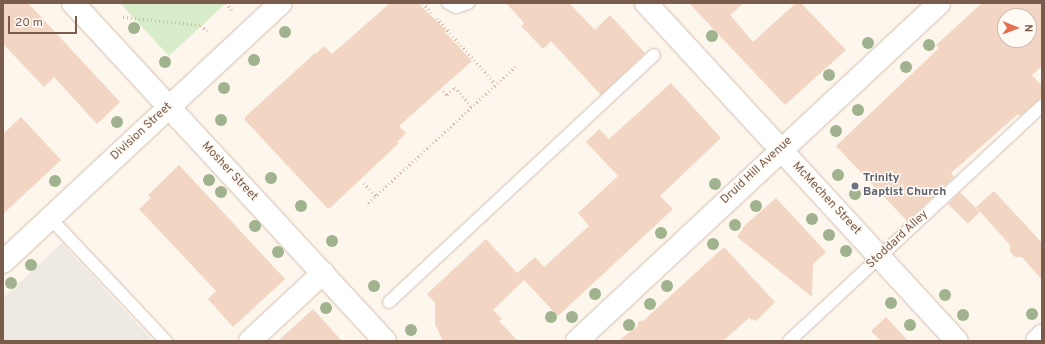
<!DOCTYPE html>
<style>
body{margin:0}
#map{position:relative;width:1045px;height:344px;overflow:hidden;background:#fdf6ec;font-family:Overpass,sans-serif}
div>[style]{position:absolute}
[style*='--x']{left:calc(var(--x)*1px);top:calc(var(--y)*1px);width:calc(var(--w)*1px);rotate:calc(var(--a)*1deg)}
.industrial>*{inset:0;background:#efe9e4}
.green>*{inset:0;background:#d8ecc9}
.building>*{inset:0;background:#f3d5c3;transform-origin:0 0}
.path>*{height:2.5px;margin-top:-1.25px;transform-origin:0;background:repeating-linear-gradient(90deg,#d9b8a5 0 1px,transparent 0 4px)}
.roads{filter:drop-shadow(0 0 1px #d1beb0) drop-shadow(0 0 1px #d1beb0)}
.lane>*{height:12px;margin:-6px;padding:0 6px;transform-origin:6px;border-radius:6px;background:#fff}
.street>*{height:22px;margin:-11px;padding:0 11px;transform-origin:11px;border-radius:11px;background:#fff}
.secondary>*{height:22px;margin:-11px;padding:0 11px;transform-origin:11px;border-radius:11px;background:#fff}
.trees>*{width:12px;height:12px;margin:-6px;border-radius:50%;background:#a0b28e}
.dots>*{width:11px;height:11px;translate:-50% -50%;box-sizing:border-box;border:2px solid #fffaf3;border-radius:50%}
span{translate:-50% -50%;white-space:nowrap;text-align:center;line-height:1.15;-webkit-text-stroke:3px #fffaf3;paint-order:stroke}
.street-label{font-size:12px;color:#7a5c4d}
.worship-label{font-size:12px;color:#5b616d;font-weight:700}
.left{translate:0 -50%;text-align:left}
.frame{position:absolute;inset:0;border:4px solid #7a5c4d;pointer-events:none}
.north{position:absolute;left:997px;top:8px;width:40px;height:40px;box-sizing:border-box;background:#fffaf3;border:1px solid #cabbb1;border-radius:50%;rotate:91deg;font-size:11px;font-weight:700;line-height:16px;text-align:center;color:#7a5c4d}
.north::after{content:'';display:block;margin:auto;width:14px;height:18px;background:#e76f51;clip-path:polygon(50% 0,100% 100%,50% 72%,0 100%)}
.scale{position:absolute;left:8px;top:16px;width:69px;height:18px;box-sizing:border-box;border:2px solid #7a5c4d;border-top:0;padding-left:5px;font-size:12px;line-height:14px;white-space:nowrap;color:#7a5c4d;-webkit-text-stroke:3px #fffaf3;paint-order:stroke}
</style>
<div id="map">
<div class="industrial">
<div style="clip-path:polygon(62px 243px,153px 341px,3px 341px,3px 298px)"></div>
</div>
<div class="green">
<div style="clip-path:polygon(120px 3px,224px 3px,225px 4px,169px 56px)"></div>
</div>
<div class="building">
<div style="clip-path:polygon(3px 3px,28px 3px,120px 102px,97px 124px,54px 77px,44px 87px,3px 44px)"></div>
<div style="clip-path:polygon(390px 3px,418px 3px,447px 31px,445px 32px,472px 61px,399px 126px,406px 133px,397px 142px,399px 143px,330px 208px,327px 208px,245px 120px,245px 117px,315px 53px,316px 54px,324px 46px,332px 54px)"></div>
<div style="clip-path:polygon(506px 3px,569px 3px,595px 30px,610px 15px,645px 53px,601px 95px,551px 41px,543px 49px,521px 26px,524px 23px)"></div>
<div style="clip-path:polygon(689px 3px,744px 3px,730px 15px,753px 42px,796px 3px,801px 3px,846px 50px,785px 105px)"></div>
<div style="clip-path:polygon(evenodd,982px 3px,1042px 3px,1042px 66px,1032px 75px,1042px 86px,1042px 97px,1020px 116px,1018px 114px,951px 173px,954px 177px,907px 221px,836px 146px,939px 48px,936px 45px,982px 3px,1005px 16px,1029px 16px,1029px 40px,1005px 40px,1005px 16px)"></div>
<div style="clip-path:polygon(671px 83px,721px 138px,660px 196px,673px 209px,558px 316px,524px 280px,493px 310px,502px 319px,499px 321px,518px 341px,443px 341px,435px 324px,435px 303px,427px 294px,486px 239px,517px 273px,535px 257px,544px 267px,589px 226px,578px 213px,618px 176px,586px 142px,599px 129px,609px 139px)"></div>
<div style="clip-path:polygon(21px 117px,61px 160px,3px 214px,3px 134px)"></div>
<div style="clip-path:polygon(179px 165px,285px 279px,233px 327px,208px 299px,216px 291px,139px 209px,151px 198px,148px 195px)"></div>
<div style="clip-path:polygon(994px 191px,1042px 243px,1042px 280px,1022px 257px,1015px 257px,1010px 251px,1010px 245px,976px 207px)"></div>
<div style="left:960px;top:192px;width:28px;height:17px;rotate:45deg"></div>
<div style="clip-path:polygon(776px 198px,826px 252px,813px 264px,812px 297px,737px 237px,745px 225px)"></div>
<div style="clip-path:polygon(724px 247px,775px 302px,756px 321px,749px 318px,723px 341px,618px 341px,638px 326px,638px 322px,644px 320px)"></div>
<div style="clip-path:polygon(313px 309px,342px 341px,278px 341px)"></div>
<div style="clip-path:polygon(886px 317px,908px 341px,881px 341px,871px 331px)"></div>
</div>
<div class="path">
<div style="--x:226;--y:3;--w:9;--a:49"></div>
<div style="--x:423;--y:3;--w:13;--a:48"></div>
<div style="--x:123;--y:17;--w:78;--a:5.9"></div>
<div style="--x:201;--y:25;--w:10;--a:45"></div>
<div style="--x:437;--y:18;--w:87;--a:48.3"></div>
<div style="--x:443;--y:91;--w:6;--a:45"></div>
<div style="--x:447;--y:95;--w:11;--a:-45"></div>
<div style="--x:455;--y:87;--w:25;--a:50"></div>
<div style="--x:364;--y:183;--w:18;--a:47"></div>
<div style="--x:368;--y:203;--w:202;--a:-42.8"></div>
</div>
<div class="roads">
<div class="lane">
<div style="--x:448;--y:3;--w:9;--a:27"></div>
<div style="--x:456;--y:7;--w:13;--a:-18"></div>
<div style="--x:50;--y:218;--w:169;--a:46.7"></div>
<div style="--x:389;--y:302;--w:362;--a:-43"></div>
<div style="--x:789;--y:341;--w:345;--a:-42.9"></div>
</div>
<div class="street">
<div style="--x:73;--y:3;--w:460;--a:47.3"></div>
<div style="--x:3;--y:262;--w:380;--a:-43"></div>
<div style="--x:250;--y:341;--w:100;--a:-43"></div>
</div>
<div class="secondary">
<div style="--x:646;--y:3;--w:459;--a:47.4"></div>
<div style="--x:577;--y:341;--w:495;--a:-43"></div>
<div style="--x:1037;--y:341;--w:7;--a:-45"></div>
</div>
</div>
<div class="trees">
<div style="left:134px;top:28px"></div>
<div style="left:285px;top:32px"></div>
<div style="left:712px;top:36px"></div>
<div style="left:868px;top:43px"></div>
<div style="left:929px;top:45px"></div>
<div style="left:254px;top:60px"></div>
<div style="left:165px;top:62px"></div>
<div style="left:906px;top:67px"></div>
<div style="left:829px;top:75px"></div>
<div style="left:224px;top:88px"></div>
<div style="left:858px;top:110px"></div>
<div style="left:221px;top:120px"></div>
<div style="left:117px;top:122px"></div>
<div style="left:836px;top:131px"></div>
<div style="left:838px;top:175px"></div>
<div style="left:271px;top:178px"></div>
<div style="left:209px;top:180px"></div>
<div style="left:55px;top:181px"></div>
<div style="left:715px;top:184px"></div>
<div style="left:221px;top:192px"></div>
<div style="left:855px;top:194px"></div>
<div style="left:301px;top:206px"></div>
<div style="left:756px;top:206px"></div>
<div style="left:812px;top:219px"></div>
<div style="left:735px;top:225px"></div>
<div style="left:255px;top:226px"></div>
<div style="left:661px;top:233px"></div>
<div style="left:829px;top:235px"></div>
<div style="left:332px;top:241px"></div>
<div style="left:713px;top:244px"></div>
<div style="left:846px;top:251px"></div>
<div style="left:278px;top:252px"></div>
<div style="left:31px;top:265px"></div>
<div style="left:11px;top:283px"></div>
<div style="left:374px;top:286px"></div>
<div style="left:667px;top:286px"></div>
<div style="left:595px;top:294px"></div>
<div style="left:945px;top:295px"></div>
<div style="left:891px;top:303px"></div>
<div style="left:650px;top:304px"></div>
<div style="left:326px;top:308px"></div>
<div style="left:1032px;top:314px"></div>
<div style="left:963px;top:315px"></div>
<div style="left:551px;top:317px"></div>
<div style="left:572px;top:317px"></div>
<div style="left:629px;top:325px"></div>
<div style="left:910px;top:325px"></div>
<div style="left:411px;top:330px"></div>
</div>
<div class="dots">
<div style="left:855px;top:186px;background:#6b7280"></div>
</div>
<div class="street-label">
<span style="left:142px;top:132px;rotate:-43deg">Division Street</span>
<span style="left:757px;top:171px;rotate:-43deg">Druid Hill Avenue</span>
<span style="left:229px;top:172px;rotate:47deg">Mosher Street</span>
<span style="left:826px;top:199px;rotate:47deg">McMechen Street</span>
<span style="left:898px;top:240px;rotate:-43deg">Stoddard Alley</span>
</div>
<div class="worship-label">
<span class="left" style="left:863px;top:186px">Trinity<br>Baptist Church</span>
</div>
<div class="frame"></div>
<div class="north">N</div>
<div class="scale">20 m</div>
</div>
